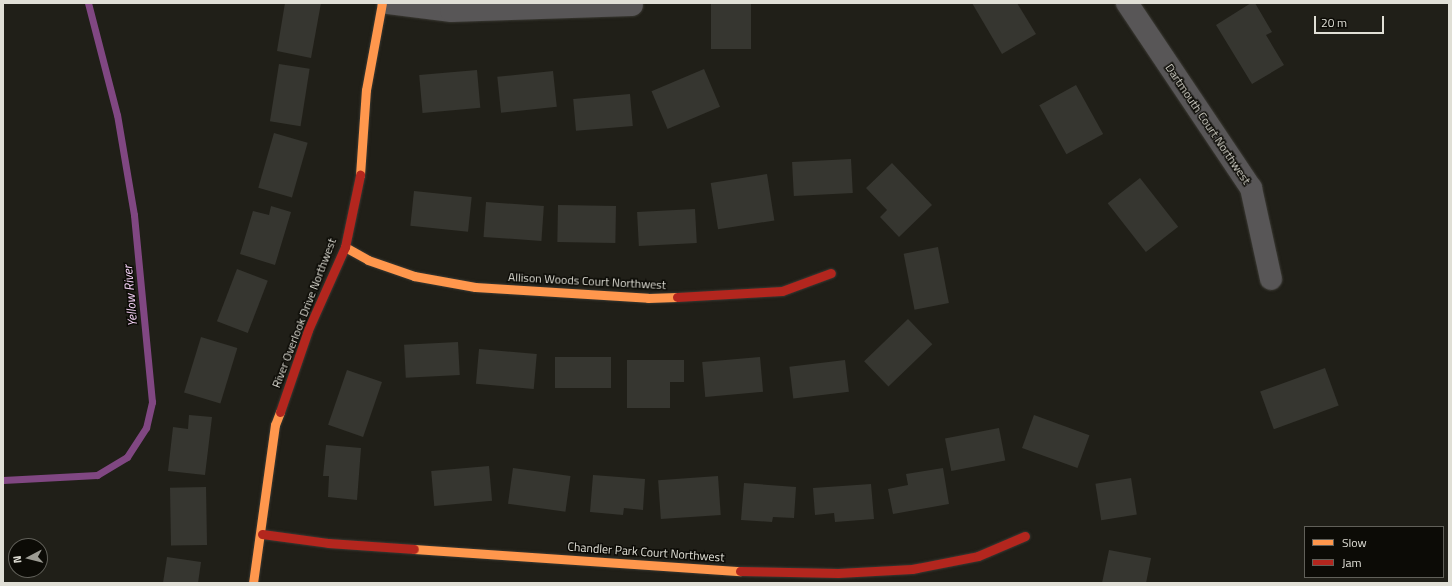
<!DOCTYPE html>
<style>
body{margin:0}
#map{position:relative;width:1452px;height:586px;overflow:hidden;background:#201f18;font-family:"Titillium Web",sans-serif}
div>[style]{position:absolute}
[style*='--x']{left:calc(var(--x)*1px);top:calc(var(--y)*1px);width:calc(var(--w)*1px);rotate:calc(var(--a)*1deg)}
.stream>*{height:7px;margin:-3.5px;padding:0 3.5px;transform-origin:3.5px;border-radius:3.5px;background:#804782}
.building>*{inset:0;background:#363630;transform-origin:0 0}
.roads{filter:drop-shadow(0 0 1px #3a3933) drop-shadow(0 0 1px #3a3933)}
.street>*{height:22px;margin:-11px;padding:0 11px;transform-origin:11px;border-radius:11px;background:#585657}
.slow>*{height:9px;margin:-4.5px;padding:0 4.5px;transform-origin:4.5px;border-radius:4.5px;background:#ff974d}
.jam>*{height:9px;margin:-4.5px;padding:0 4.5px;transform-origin:4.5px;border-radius:4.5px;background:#b3261e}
span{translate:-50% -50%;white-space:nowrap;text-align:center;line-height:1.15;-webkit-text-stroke:3px #0c0b06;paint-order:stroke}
.street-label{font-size:12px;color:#e0dfd6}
.water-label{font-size:13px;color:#f6d3f7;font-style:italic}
.frame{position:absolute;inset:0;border:4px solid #e0dfd6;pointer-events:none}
.legend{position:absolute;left:1304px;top:526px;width:140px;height:52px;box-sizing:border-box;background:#0c0b06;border:1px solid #616059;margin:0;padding:5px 7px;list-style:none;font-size:12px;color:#e0dfd6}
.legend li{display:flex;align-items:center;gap:8px;height:20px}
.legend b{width:20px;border:1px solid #616059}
.north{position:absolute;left:8px;top:538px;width:40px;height:40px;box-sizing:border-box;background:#0c0b06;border:1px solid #616059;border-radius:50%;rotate:263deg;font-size:11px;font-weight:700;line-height:16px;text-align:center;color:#e0dfd6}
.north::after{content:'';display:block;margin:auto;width:14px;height:18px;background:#9d9c94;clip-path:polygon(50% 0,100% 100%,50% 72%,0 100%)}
.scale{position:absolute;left:1314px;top:16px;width:70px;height:18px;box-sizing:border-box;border:2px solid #e0dfd6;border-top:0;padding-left:5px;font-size:12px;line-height:14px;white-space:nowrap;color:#e0dfd6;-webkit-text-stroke:3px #0c0b06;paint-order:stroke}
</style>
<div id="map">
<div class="stream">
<div style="--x:3;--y:480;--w:94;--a:-3"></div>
<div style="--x:97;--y:475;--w:35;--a:-31"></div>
<div style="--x:127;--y:457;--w:35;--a:-57"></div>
<div style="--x:146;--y:428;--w:27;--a:-77"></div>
<div style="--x:152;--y:402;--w:188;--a:-95.5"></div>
<div style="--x:134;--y:215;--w:101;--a:-99.6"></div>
<div style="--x:117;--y:115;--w:116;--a:-104.5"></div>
</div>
<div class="building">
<div style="clip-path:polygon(285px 3px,321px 3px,311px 58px,277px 51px)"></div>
<div style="left:711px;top:3px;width:40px;height:46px"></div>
<div style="clip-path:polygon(972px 3px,1017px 3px,1036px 34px,1002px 54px)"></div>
<div style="clip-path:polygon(1251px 3px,1255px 3px,1272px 32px,1266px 35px,1284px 65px,1252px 84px,1216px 25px)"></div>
<div style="left:279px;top:64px;width:31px;height:58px;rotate:9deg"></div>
<div style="left:704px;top:69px;width:41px;height:57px;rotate:67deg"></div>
<div style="left:477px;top:70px;width:38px;height:58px;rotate:85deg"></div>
<div style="left:553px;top:71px;width:36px;height:56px;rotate:84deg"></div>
<div style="left:1076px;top:85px;width:56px;height:42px;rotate:61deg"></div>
<div style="left:630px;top:94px;width:32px;height:57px;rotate:85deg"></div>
<div style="left:274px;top:133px;width:35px;height:57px;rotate:16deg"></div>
<div style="left:851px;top:159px;width:34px;height:59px;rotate:87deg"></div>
<div style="clip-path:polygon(892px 163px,932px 205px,899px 237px,880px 217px,887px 210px,866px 188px)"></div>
<div style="left:767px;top:174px;width:47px;height:57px;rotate:81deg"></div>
<div style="left:1140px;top:178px;width:62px;height:41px;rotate:52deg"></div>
<div style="left:414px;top:191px;width:58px;height:35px;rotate:6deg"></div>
<div style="left:486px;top:202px;width:58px;height:35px;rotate:4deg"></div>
<div style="left:558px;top:205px;width:58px;height:37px;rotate:1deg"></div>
<div style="clip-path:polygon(271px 206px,291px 212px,275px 265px,240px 254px,253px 211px,269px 215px)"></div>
<div style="left:695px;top:209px;width:34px;height:58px;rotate:87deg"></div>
<div style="left:938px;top:247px;width:57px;height:35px;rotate:79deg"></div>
<div style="left:237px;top:269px;width:33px;height:56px;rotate:21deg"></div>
<div style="left:908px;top:319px;width:35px;height:61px;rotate:46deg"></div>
<div style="left:201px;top:337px;width:38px;height:58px;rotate:17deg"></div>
<div style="left:458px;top:342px;width:33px;height:54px;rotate:87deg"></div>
<div style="left:479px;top:349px;width:58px;height:35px;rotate:5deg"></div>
<div style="left:555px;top:357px;width:56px;height:31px"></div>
<div style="left:760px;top:357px;width:35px;height:58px;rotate:85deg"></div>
<div style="clip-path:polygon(627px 360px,684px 360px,684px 382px,670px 382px,670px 408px,627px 408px)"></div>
<div style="left:845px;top:360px;width:32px;height:56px;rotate:83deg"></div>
<div style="left:1325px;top:368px;width:40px;height:69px;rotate:70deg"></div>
<div style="left:347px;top:370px;width:37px;height:58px;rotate:19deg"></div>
<div style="clip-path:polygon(189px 415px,212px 417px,205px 475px,168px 471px,173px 427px,188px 429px)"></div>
<div style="left:1034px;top:415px;width:59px;height:35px;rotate:20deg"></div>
<div style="left:999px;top:428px;width:33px;height:55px;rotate:79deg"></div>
<div style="clip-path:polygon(326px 445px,361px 448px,357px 500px,328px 497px,329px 476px,323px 476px)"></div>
<div style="left:489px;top:466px;width:35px;height:58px;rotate:85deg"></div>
<div style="left:513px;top:468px;width:58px;height:36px;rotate:8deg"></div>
<div style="clip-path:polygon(943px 468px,949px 504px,893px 514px,888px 489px,908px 485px,906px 474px)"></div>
<div style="clip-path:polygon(593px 475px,645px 479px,643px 510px,624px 508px,623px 515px,590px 512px)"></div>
<div style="left:718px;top:476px;width:39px;height:60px;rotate:86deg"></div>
<div style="left:1131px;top:478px;width:37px;height:36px;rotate:81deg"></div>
<div style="clip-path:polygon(744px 483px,796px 487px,794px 518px,773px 517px,772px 522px,741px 520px)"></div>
<div style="clip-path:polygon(871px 484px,874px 519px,835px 522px,834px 513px,815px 515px,813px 488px)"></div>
<div style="left:206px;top:487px;width:58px;height:36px;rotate:89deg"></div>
<div style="clip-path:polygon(1109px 550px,1151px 558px,1146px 583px,1102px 583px)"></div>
<div style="clip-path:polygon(167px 557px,201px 562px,198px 583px,163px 583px)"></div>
</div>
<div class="roads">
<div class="street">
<div style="--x:388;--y:3;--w:64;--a:7.2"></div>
<div style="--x:451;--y:11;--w:181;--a:-1.9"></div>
<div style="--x:1127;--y:3;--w:223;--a:56.2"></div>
<div style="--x:1251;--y:188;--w:93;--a:77.6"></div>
</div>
<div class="slow">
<div style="--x:360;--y:175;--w:85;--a:-86"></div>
<div style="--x:366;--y:90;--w:88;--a:-79.6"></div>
<div style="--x:345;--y:247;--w:26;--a:29"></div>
<div style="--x:368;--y:260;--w:49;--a:19.2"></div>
<div style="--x:414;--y:276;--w:62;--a:10.2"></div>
<div style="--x:475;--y:287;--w:173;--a:3.6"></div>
<div style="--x:648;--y:298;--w:29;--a:-2"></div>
<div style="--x:414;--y:549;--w:327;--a:3.9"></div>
<div style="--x:253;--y:583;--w:160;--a:-82.1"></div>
<div style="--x:275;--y:425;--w:14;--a:-69"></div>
</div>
<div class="jam">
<div style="--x:677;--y:297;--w:105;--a:-3.3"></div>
<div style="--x:782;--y:291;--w:52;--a:-20.2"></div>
<div style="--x:280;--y:412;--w:87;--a:-71.1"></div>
<div style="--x:308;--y:330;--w:91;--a:-66"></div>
<div style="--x:345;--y:247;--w:74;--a:-78.2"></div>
<div style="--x:262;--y:534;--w:68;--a:7.7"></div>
<div style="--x:329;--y:543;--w:85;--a:4"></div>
<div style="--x:740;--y:571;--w:98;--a:1.2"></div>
<div style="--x:838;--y:573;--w:74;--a:-3.1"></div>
<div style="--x:912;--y:569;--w:67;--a:-11.1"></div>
<div style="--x:978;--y:556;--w:51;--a:-23.1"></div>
</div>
</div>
<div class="street-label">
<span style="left:1208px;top:124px;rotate:56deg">Dartmouth Court Northwest</span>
<span style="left:587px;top:281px;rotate:3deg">Allison Woods Court Northwest</span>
<span style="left:304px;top:313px;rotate:-69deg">River Overlook Drive Northwest</span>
<span style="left:646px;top:552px;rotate:4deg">Chandler Park Court Northwest</span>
</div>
<div class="water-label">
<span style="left:130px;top:296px;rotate:-95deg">Yellow River</span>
</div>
<div class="frame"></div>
<ul class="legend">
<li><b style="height:5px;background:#ff974d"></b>Slow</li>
<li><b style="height:5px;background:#b3261e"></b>Jam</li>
</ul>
<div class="north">N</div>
<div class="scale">20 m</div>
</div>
